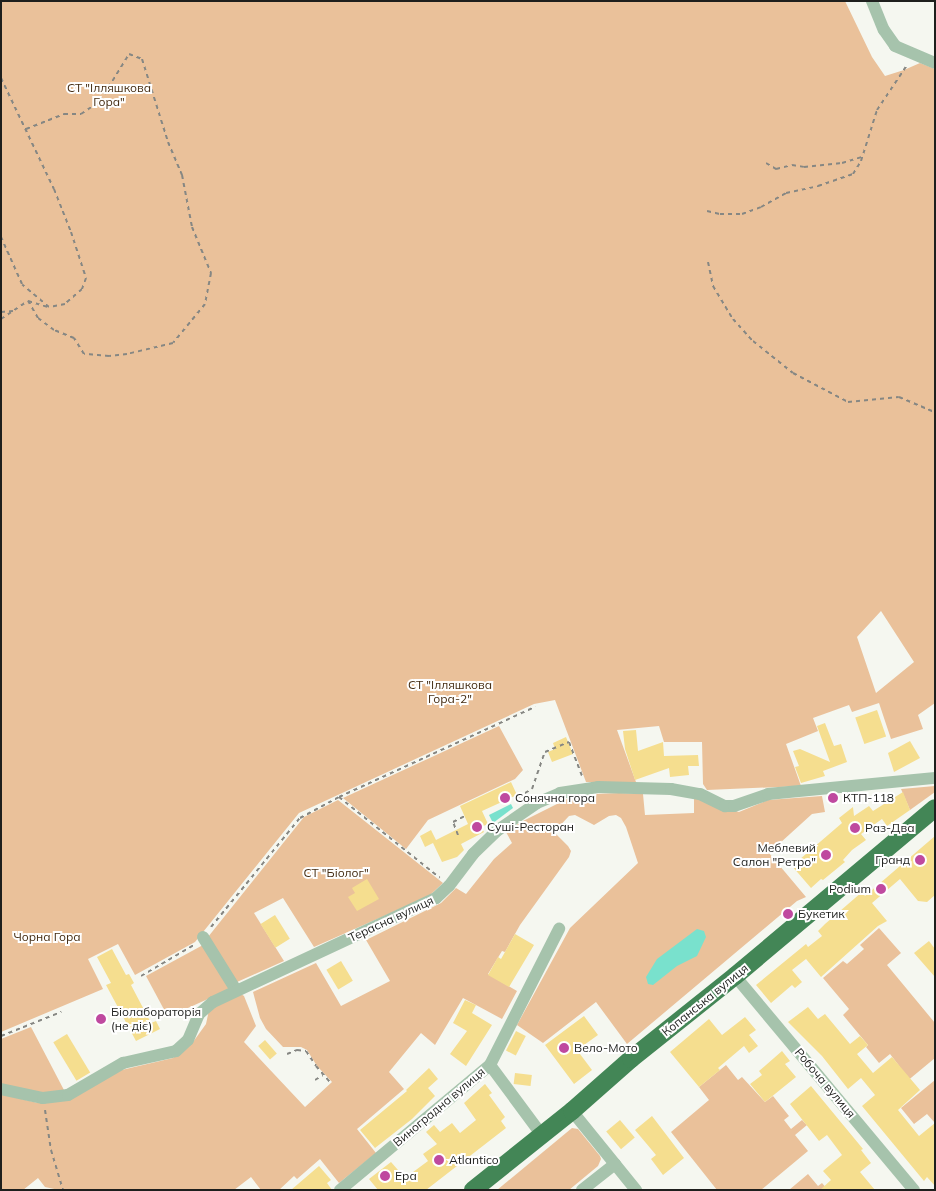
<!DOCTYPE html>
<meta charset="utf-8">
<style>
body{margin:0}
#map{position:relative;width:936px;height:1191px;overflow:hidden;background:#f5f7f0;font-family:Mulish,sans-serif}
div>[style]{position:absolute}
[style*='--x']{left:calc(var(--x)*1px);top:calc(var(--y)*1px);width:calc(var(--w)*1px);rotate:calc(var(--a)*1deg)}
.green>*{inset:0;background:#eac19a}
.water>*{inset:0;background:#79e1cd}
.building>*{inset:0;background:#f5de8f;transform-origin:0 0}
.path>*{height:2px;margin-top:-1px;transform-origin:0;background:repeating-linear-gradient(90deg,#868783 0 4px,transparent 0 8px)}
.minor>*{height:12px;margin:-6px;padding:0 6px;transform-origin:6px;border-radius:6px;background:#a6c3ac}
.highway>*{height:18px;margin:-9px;padding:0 9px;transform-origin:9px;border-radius:9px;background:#438656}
.dots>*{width:14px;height:14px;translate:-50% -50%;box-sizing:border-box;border:2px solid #fff;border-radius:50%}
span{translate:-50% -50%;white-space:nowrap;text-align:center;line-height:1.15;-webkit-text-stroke:4px #fff;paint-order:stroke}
.park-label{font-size:12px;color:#442c12}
.poi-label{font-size:12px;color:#1e1f1d}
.left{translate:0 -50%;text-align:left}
.right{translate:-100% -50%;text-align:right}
.street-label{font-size:12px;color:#1e1f1d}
.frame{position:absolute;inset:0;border:2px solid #1e1f1d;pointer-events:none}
</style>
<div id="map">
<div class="green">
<div style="clip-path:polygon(evenodd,1px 1px,845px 1px,872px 57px,885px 76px,904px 70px,920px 63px,935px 69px,935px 703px,918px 715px,923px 729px,891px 739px,879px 703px,852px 712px,849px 705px,813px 718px,818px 731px,786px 744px,801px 786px,707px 790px,703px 784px,702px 742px,664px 742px,659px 726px,617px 730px,636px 782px,586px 782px,555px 700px,534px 704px,299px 813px,195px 942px,135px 975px,118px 944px,88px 959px,103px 989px,1px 1032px,1px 1px,881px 611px,914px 662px,876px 693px,857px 637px,881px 611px)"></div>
<div style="clip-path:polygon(499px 726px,523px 770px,515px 779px,428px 820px,406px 849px,343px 798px)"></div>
<div style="clip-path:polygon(935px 786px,935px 792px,910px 810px,901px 789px)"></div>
<div style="clip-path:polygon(619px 793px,643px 794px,645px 815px,694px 813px,694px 798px,739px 812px,768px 800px,822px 796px,825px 812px,812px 814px,769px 853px,806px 897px,797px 901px,627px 1044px,596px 1002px,543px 1043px,517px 1025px,570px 928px,638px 863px,626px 827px,621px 818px,616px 815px,609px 816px,594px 825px,575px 815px,569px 816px,554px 832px,568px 846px,571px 851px,569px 857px,520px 925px,505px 952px,502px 951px,488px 974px,517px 991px,502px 1019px,463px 998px,435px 1045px,421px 1033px,389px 1072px,404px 1089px,357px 1129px,376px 1153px,339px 1183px,320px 1159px,297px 1179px,294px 1176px,279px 1190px,261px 1190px,251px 1177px,234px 1190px,59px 1190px,45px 1187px,38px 1178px,23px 1190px,1px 1190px,1px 1094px,38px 1103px,113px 1072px,173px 1058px,193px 1042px,206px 1024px,209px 1010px,241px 994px,244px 996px,256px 1026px,244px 1042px,305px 1107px,332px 1082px,317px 1066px,307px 1050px,301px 1047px,283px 1047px,266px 1029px,260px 1018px,253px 992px,316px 963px,341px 1006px,390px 981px,366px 940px,441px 903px,456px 888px,466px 894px,494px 859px,512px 843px,506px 832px,521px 822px,567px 799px,594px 794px)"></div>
<div style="clip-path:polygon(338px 800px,443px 883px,429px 896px,314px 947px,283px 898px,254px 913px,284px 961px,237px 982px,208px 937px,304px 817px)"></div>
<div style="clip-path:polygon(879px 928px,901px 953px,887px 965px,935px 1023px,935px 1058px,900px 1087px,900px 1067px,890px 1054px,879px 1063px,866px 1047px,868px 1045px,843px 1015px,849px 1009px,823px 978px,843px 961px,847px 964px,864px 949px,860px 945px)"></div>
<div style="clip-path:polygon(203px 945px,230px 989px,168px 1017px,146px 976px)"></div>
<div style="clip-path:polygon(31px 1027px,65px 1092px,44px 1094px,1px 1085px,1px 1039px)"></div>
<div style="clip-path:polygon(726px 1065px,738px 1080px,742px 1077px,765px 1102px,773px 1096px,789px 1116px,784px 1120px,791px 1129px,802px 1120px,807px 1125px,795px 1135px,808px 1151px,761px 1190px,717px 1190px,671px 1132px,709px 1100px,699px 1087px)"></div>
<div style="clip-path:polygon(935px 1080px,935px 1123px,927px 1114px,914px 1124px,901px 1108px)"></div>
<div style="clip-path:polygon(572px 1128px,578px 1129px,600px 1156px,601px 1159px,598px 1166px,569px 1190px,497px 1190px)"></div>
<div style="clip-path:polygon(808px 1174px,818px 1186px,822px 1183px,828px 1190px,789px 1190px)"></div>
</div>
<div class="water">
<div style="clip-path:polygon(511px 804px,513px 808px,493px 823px,489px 815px)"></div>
<div style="clip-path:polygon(697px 929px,704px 931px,706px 937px,697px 956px,677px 966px,653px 985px,648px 984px,646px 977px,657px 959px)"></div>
</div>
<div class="building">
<div style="left:877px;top:710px;width:28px;height:23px;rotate:71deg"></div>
<div style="clip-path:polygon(825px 723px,834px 746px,841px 744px,847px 762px,823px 771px,825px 776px,801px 783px,795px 767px,799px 766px,793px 751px,800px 749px,830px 762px,817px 726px)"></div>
<div style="clip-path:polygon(636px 730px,638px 751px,663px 742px,664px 756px,698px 755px,699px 766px,688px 766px,689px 775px,670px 777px,669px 768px,635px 780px,625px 749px,623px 731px)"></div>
<div style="clip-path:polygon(566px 737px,573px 754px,552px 762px,548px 752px,555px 749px,553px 743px)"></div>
<div style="clip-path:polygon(910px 741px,920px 758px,894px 772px,888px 753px)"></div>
<div style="clip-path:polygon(511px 782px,517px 795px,482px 811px,488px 824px,481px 827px,484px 832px,461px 844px,464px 850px,457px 857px,442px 862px,433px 843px,425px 847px,420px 836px,431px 830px,436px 840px,468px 824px,460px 806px)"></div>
<div style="clip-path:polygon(903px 792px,910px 810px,887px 826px,882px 819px,861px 834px,866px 840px,852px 850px,843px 860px,845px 862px,823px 880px,821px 879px,811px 888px,792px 866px,842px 823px,839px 818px,853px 807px,854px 816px,869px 806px,873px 811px)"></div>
<div style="clip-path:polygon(935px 836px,935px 895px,927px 902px,918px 901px,900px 879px,872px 903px,887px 921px,878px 926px,821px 977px,806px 959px,792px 970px,802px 982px,795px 988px,792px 985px,771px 1003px,756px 985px,806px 944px,808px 947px,822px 936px,818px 931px,825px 924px,862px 892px,865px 896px)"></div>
<div style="clip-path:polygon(367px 879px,379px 899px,357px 911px,348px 897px,355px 893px,352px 888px)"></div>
<div style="left:275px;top:915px;width:28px;height:17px;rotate:58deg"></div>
<div style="clip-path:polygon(515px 934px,534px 945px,509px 987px,488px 975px,498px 957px,501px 959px)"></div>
<div style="clip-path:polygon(929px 941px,935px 949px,935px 977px,914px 953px)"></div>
<div style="clip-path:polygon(112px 949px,126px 975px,129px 974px,134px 983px,131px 985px,151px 1023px,156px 1021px,160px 1029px,136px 1041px,106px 985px,111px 983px,97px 957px)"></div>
<div style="left:341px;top:961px;width:23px;height:17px;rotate:59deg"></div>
<div style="clip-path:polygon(465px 1000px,476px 1005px,472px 1013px,492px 1025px,466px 1066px,450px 1054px,467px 1031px,453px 1023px)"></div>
<div style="clip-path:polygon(808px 1007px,818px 1019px,825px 1014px,850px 1044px,860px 1036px,868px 1045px,857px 1054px,873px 1073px,892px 1057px,920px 1090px,898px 1110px,919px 1136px,935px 1123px,935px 1186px,927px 1177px,924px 1181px,862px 1106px,875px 1095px,861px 1078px,848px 1089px,822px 1056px,788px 1022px)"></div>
<div style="clip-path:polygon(584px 1016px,598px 1035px,577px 1050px,592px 1070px,574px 1084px,545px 1045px)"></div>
<div style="clip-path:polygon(745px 1017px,756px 1030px,749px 1035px,758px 1046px,749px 1053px,744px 1046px,718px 1068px,720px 1070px,699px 1087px,670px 1052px,709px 1019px,722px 1035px)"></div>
<div style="left:516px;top:1031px;width:11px;height:22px;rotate:27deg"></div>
<div style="left:67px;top:1034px;width:45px;height:16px;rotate:59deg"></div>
<div style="left:265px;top:1040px;width:18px;height:9px;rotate:49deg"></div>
<div style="clip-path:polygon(782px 1051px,790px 1061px,785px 1064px,796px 1077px,765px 1102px,750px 1084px,762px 1075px,759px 1071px)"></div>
<div style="clip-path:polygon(429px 1068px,438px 1079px,428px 1088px,435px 1096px,412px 1119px,375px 1148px,360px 1130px,407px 1091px,406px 1090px)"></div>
<div style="left:515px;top:1073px;width:17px;height:11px;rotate:7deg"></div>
<div style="clip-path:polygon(485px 1084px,492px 1093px,489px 1095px,505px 1117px,501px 1121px,506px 1128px,426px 1190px,378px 1190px,369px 1179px,391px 1162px,405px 1178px,428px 1161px,423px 1154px,437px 1144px,426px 1132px,434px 1125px,440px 1132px,452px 1123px,460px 1133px,476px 1120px,464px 1103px)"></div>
<div style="clip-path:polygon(811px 1086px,863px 1149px,861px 1150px,871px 1163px,860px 1172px,875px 1190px,820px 1190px,831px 1180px,823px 1171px,842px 1155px,827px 1135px,819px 1141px,790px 1104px)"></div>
<div style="clip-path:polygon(652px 1116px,684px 1158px,663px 1175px,651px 1159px,656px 1155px,635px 1130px)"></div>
<div style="left:620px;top:1120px;width:23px;height:18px;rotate:50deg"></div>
<div style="clip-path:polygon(319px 1166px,331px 1180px,327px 1183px,332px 1190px,291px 1190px)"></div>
</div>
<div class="path">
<div style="--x:1;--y:78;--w:123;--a:64.5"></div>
<div style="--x:54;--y:189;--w:46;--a:68.4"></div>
<div style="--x:71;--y:232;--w:48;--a:71.9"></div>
<div style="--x:86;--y:278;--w:12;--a:110"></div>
<div style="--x:82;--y:289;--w:23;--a:139"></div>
<div style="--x:65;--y:304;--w:16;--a:169"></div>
<div style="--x:49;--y:307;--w:35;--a:-140"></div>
<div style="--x:22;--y:284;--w:51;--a:-114.1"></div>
<div style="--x:26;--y:129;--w:41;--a:-21.5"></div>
<div style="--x:64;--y:114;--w:17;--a:0"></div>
<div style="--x:81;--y:114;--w:23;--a:-34"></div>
<div style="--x:100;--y:101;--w:55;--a:-58.3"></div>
<div style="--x:129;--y:54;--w:14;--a:21"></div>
<div style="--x:142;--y:59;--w:87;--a:72.6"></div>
<div style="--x:168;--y:142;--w:36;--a:67"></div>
<div style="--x:182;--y:175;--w:53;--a:79.1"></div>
<div style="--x:192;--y:227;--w:50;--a:67.6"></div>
<div style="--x:211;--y:273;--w:32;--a:101"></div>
<div style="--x:205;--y:304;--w:50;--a:129.4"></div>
<div style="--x:173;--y:343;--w:47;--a:166.6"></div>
<div style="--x:127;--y:354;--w:18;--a:174"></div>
<div style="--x:109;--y:356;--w:25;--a:-175"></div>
<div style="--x:84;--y:354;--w:19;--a:-122"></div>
<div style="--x:74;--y:338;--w:22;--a:-158"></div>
<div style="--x:54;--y:330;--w:20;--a:-143"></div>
<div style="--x:38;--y:318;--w:20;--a:-120"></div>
<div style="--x:766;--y:163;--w:12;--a:31"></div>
<div style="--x:776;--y:169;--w:16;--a:-14"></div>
<div style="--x:792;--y:165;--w:12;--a:9"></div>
<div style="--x:804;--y:167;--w:38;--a:-6"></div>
<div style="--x:842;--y:163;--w:21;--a:-17"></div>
<div style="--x:707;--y:211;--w:13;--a:13"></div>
<div style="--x:720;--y:214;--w:22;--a:0"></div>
<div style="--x:742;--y:214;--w:20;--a:-20"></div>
<div style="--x:761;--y:207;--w:29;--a:-29"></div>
<div style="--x:786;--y:193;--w:33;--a:-12"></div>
<div style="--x:818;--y:186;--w:37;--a:-19"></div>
<div style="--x:853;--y:174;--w:15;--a:-58"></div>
<div style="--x:861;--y:161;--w:53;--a:-72.6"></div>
<div style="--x:877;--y:110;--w:54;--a:-56.3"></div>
<div style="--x:708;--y:262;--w:25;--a:78"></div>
<div style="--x:713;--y:286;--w:39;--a:59"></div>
<div style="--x:733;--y:319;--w:30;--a:48"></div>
<div style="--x:753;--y:341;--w:51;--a:38.7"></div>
<div style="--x:793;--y:373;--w:62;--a:27.8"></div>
<div style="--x:848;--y:402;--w:51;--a:-5.6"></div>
<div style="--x:899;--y:397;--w:39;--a:23"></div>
<div style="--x:1;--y:312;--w:12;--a:-5"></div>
<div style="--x:1;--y:319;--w:32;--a:-34"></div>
<div style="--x:28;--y:301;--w:21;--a:17"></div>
<div style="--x:339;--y:797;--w:216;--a:-24.7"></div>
<div style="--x:518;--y:797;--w:16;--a:-30"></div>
<div style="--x:532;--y:789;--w:39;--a:-71"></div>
<div style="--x:545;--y:752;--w:26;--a:-23"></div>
<div style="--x:569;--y:742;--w:36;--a:69"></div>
<div style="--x:458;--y:835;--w:14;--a:-111"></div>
<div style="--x:453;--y:822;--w:13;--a:-27"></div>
<div style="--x:211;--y:927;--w:141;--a:-50.8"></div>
<div style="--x:300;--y:818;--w:44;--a:-28.3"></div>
<div style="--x:339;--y:797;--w:129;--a:38.7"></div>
<div style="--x:141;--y:976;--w:61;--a:-30.3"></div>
<div style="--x:1;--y:1036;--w:65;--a:-21.8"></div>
<div style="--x:287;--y:1054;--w:11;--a:-22"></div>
<div style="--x:297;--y:1050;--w:9;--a:6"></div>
<div style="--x:306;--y:1051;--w:18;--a:56"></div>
<div style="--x:316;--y:1066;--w:21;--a:49"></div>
<div style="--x:315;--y:1080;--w:9;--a:-32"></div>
<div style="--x:45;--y:1110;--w:40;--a:81.5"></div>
<div style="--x:51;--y:1150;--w:42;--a:73.3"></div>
</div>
<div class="minor">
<div style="--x:872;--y:1;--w:31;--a:68"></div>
<div style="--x:884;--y:30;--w:19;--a:55"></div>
<div style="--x:895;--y:46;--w:43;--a:23"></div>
<div style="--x:203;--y:937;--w:62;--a:58.1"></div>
<div style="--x:735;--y:976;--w:279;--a:50.1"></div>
<div style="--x:490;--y:1065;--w:86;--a:53.5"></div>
<div style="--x:1;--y:1089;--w:43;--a:12.1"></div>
<div style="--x:43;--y:1098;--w:25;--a:-7"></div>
<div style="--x:68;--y:1095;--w:64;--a:-30.2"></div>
<div style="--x:123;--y:1063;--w:54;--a:-12.8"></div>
<div style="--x:176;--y:1051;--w:16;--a:-43"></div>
<div style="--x:188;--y:1040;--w:28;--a:-67"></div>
<div style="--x:199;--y:1014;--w:18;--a:-41"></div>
<div style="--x:213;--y:1002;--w:246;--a:-25"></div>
<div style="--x:436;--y:898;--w:18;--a:-43"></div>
<div style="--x:449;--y:886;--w:40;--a:-53"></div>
<div style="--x:473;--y:854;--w:35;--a:-44"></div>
<div style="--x:498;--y:830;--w:47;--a:-34.7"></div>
<div style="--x:537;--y:803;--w:25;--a:-23"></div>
<div style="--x:560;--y:793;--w:38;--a:-9"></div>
<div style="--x:598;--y:787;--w:73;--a:1.6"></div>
<div style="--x:671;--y:789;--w:29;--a:10"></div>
<div style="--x:700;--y:794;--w:28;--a:26"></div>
<div style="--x:725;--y:806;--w:9;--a:0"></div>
<div style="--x:734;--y:806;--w:36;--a:-19"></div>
<div style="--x:768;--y:794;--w:168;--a:-5.5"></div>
<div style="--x:572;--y:1111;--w:102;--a:51"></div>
<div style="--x:340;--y:1190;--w:195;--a:-39.8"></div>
<div style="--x:490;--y:1065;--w:153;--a:-63.1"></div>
<div style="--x:582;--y:1190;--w:42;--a:-38.2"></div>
</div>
<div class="highway">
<div style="--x:473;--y:1190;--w:127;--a:-38.6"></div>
<div style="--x:572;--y:1111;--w:79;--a:-41.4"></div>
<div style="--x:631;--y:1059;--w:133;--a:-38.6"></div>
<div style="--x:735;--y:976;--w:261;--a:-40"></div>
</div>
<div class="dots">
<div style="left:505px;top:798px;background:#bf499f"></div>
<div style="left:833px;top:798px;background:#bf499f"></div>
<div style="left:477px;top:827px;background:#bf499f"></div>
<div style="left:855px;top:828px;background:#bf499f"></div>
<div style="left:826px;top:855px;background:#bf499f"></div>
<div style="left:920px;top:860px;background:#bf499f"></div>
<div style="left:881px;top:889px;background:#bf499f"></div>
<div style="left:788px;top:914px;background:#bf499f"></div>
<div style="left:101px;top:1019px;background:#bf499f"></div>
<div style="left:564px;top:1048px;background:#bf499f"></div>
<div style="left:439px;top:1160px;background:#bf499f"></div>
<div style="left:385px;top:1176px;background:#bf499f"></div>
</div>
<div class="park-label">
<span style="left:109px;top:95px">СТ "Ілляшкова<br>Гора"</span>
<span style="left:450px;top:692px">СТ "Ілляшкова<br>Гора-2"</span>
<span style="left:336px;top:873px">СТ "Біолог"</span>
<span style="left:47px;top:937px">Чорна Гора</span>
</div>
<div class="poi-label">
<span class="left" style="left:515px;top:798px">Сонячна гора</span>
<span class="left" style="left:843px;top:798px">КТП-118</span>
<span class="left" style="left:487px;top:827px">Суші-Ресторан</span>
<span class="left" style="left:865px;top:828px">Раз-Два</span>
<span class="right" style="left:816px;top:855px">Меблевий<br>Салон "Ретро"</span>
<span class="right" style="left:910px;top:860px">Гранд</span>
<span class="right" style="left:871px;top:889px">Podium</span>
<span class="left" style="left:798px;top:914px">Букетик</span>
<span class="left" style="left:111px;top:1019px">Біолабораторія<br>(не діє)</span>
<span class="left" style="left:574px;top:1048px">Вело-Мото</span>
<span class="left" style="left:449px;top:1160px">Atlantico</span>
<span class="left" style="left:395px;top:1176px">Ера</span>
</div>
<div class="street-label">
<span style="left:391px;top:919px;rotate:-25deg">Терасна вулиця</span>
<span style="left:705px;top:1000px;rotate:-39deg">Копанська вулиця</span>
<span style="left:825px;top:1083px;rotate:50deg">Робоча вулиця</span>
<span style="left:439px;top:1107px;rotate:-40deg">Виноградна вулиця</span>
</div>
<div class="frame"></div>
</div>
